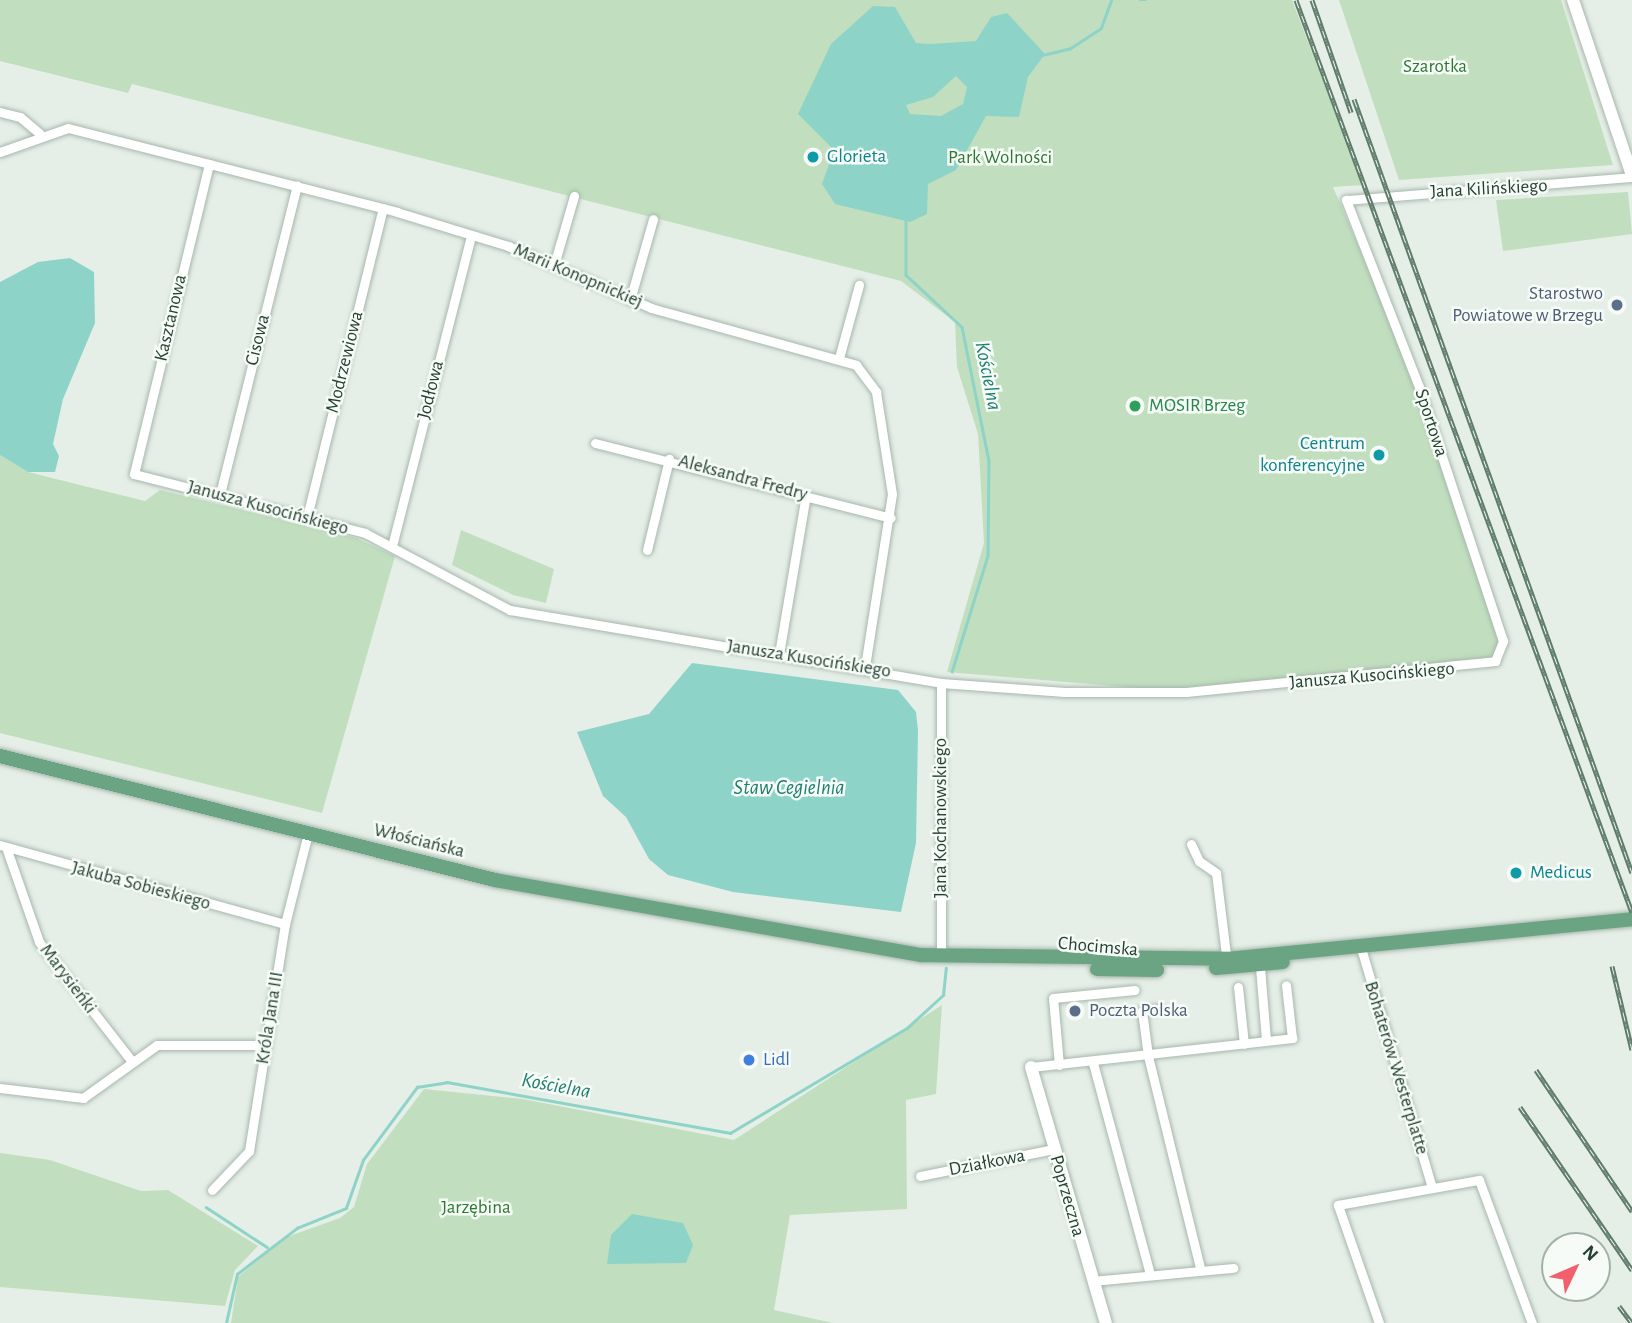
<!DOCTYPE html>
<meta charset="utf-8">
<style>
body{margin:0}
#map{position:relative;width:1632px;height:1323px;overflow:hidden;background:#e5efe7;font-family:"Alegreya Sans",sans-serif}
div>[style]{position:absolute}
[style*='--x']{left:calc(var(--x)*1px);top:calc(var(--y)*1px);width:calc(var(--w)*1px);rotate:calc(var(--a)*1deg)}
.green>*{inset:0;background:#c1dfbf}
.water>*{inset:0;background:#8ed3c7}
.stream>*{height:2.5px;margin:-1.25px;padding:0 1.25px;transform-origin:1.25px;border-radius:1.25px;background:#8ed3c7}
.roads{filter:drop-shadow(0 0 2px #a7b7ac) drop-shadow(0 0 2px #a7b7ac)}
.street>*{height:9px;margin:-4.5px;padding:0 4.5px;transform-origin:4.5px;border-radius:4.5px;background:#fff}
.secondary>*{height:12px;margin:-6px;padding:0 6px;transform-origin:6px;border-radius:6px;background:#fff}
.primary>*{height:14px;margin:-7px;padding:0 7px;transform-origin:7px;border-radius:7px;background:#6aa482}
.rail>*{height:5px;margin-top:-2.5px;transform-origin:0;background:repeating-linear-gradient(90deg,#f6fbf7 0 8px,#5f7c6b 0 16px);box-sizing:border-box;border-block:2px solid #5f7c6b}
.dots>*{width:19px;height:19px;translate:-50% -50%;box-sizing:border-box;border:4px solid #f6fbf7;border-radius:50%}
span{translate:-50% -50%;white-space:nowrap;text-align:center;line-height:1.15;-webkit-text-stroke:5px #f6fbf7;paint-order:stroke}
.park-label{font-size:19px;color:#2d7931}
.culture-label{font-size:19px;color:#0d838f}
.left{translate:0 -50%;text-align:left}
.right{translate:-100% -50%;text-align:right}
.street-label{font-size:19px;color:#244130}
.service-label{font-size:19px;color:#4e5e75}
.leisure-label{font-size:19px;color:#27864d}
.shop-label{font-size:19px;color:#366cbe}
.water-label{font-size:21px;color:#1d7e6e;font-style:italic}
.north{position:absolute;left:1541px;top:1232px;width:70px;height:70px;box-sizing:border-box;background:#f6fbf7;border:2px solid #a2b1a7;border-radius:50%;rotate:46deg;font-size:19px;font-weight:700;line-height:28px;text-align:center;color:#244130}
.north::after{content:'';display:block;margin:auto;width:24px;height:32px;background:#f35f6c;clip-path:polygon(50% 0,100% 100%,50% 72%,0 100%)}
</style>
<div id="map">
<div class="green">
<div style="clip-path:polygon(0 0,1292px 0,1363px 185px,1333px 187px,1419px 387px,1504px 650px,1495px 661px,1186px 692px,947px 672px,984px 543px,978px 434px,957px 367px,955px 322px,901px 281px,132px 84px,128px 93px,0 61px)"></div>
<div style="clip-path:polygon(1339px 0,1561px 0,1613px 165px,1399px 180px)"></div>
<div style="clip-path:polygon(1628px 192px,1632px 234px,1503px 251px,1496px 200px)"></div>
<div style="clip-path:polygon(0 455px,28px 472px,76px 484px,145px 501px,160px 490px,356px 538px,395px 556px,322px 813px,0 733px)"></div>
<div style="clip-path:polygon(461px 530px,554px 569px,546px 603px,513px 595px,452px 565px)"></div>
<div style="clip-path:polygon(942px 1005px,936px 1094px,906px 1100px,907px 1209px,790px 1215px,774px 1310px,833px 1323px,231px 1323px,238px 1277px,284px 1238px,340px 1218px,354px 1207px,367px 1164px,424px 1089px,523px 1099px,734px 1140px)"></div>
<div style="clip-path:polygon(0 1153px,50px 1160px,141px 1191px,168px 1190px,258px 1246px,235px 1270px,225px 1306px,0 1287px)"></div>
</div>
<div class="water">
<div style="clip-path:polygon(evenodd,873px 6px,895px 7px,916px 43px,931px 44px,976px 41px,991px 17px,1007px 13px,1045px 54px,1028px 77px,1019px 117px,986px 116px,956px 170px,928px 184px,927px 214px,910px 222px,835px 204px,822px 184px,834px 150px,798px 114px,831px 44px,873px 6px,956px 76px,967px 87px,963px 104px,941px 116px,910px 114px,906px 105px,933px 97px,956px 76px)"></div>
<div style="clip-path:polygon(70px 258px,94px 272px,95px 323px,63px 399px,53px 444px,59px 456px,55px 472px,28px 472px,0 455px,0 282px,38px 262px)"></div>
<div style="clip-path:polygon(692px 663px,898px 690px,916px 712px,918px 731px,916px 843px,901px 912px,733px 892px,668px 875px,649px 859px,626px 817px,603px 796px,577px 732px,649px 714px)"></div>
<div style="clip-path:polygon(632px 1214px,683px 1223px,693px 1245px,686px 1263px,607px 1264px,611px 1235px)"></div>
</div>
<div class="stream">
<div style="--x:1140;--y:0;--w:6;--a:0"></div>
<div style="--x:1042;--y:55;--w:28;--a:-13"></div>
<div style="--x:1069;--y:49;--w:38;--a:-33"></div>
<div style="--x:1101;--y:28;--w:30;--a:-70"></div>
<div style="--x:906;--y:220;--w:55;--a:90"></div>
<div style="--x:906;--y:275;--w:76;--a:42.9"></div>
<div style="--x:962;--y:327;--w:137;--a:78.6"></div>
<div style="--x:989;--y:461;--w:95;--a:90.6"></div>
<div style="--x:988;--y:556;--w:121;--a:107.2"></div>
<div style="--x:206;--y:1207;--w:73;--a:33.3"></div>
<div style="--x:226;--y:1323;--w:50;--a:-77.3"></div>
<div style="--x:237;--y:1274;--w:76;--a:-37.5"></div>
<div style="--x:297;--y:1228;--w:53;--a:-22.2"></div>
<div style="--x:346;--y:1208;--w:51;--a:-70.5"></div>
<div style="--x:363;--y:1160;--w:91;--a:-53.5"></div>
<div style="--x:417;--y:1087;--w:30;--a:-9"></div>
<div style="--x:447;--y:1082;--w:288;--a:10.2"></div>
<div style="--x:730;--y:1133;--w:206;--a:-30.7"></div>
<div style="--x:907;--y:1028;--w:49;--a:-42.5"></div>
<div style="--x:943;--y:995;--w:27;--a:-84"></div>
</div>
<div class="roads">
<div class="street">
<div style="--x:0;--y:112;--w:21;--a:14"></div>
<div style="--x:20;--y:117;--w:26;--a:40"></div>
<div style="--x:0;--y:152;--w:72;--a:-19.4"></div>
<div style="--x:68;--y:128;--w:340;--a:14.3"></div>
<div style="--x:397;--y:212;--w:116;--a:17"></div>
<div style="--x:508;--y:246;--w:156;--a:23.4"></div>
<div style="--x:651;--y:308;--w:213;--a:15.5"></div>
<div style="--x:856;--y:365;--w:34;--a:53"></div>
<div style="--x:876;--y:392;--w:103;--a:81.1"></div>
<div style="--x:892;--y:494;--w:174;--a:98.9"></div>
<div style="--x:209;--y:164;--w:319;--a:103.6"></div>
<div style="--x:134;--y:474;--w:238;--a:14.3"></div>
<div style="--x:365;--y:533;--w:164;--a:28"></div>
<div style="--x:510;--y:610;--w:437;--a:9.6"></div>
<div style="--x:941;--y:683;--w:124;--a:4.2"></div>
<div style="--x:1065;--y:692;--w:121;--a:0"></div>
<div style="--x:1186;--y:692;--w:311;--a:-5.7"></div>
<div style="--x:1495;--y:661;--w:22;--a:-68"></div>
<div style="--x:1503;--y:641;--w:268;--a:-108.3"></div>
<div style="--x:1419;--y:387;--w:201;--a:-111.3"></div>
<div style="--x:1346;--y:200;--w:287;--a:-4.6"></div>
<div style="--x:554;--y:265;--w:72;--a:-73.8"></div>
<div style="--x:630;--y:300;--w:84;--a:-74.1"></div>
<div style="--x:839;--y:358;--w:76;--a:-74.7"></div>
<div style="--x:595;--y:443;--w:305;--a:14.2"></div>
<div style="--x:220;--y:494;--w:318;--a:-76"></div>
<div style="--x:307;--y:517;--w:318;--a:-76.2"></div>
<div style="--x:392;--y:546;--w:321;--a:-75.7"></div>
<div style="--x:647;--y:550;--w:94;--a:-76.4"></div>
<div style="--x:779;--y:654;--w:161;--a:-80.4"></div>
<div style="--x:941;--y:683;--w:270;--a:90"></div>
<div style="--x:1191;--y:844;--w:19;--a:65"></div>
<div style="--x:1199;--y:861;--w:21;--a:35"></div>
<div style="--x:1216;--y:873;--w:91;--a:83"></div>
<div style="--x:0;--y:845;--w:296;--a:15.5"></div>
<div style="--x:7;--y:850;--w:97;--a:70.8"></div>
<div style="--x:39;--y:942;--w:150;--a:52.1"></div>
<div style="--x:1361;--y:948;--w:250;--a:73.5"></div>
<div style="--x:1260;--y:967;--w:73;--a:85.3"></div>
<div style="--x:1238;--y:987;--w:57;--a:84"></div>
<div style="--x:1160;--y:1009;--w:18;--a:174"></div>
<div style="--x:1142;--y:1011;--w:45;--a:82.4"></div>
<div style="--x:1148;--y:1056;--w:218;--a:76.2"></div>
<div style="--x:1093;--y:1063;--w:219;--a:74.9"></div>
<div style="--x:1059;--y:1065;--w:67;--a:-95.1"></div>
<div style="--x:1053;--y:998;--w:82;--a:-5.6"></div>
<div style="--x:1031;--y:1067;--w:263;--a:-6.3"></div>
<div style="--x:1292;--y:1038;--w:53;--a:-96.5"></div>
<div style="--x:0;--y:1088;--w:84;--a:6.9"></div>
<div style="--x:83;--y:1098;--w:91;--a:-35.6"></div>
<div style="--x:157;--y:1045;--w:109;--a:0"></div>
<div style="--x:920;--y:1176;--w:137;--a:-11.4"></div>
<div style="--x:212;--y:1190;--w:54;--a:-46.5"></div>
<div style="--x:249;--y:1151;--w:230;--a:-81"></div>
<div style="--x:285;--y:924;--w:94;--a:-75.8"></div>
<div style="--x:1092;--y:1281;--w:142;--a:-5.3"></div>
<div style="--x:1379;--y:1323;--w:125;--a:-109.2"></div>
<div style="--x:1338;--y:1205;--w:143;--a:-10.1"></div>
<div style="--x:1479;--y:1180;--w:153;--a:69.7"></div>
</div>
<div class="secondary">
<div style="--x:1573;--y:0;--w:185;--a:71.4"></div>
<div style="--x:1031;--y:1067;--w:267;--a:73.7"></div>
</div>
<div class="primary">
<div style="--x:0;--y:756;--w:510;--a:14.06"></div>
<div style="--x:495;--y:880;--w:433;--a:10"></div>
<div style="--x:921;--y:955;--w:306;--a:0.7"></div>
<div style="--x:1227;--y:959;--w:407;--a:-5.6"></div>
<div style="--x:1216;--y:968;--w:67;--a:-5.1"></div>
<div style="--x:1097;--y:969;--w:60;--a:1"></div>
</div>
</div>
<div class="rail">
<div style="--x:1296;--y:0;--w:972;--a:69.78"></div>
<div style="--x:1312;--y:0;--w:119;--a:70.8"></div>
<div style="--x:1354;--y:99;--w:822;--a:70.24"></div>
<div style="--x:1612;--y:966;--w:86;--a:76.6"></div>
<div style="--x:1536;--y:1070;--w:171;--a:55.8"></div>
<div style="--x:1520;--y:1107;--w:198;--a:55.5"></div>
<div style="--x:1619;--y:1306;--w:21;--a:53"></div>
</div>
<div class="dots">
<div style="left:813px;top:157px;background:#0f9aa8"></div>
<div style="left:1617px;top:305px;background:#5c6f8a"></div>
<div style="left:1135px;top:406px;background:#2e9e5b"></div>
<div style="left:1379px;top:455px;background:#0f9aa8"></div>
<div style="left:1516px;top:873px;background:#0f9aa8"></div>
<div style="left:1075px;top:1011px;background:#5c6f8a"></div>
<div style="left:749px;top:1060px;background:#3f7fe0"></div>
</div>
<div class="park-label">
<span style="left:1435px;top:67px">Szarotka</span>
<span style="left:1000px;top:158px">Park Wolności</span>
<span style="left:476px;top:1208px">Jarzębina</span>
</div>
<div class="culture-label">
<span class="left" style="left:827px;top:157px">Glorieta</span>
<span class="right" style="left:1365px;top:455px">Centrum<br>konferencyjne</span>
<span class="left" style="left:1530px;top:873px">Medicus</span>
</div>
<div class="street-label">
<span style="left:1489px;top:189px;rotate:-3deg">Jana Kilińskiego</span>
<span style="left:578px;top:276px;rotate:23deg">Marii Konopnickiej</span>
<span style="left:171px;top:318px;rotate:-77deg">Kasztanowa</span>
<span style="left:258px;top:340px;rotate:-76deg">Cisowa</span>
<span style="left:345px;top:362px;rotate:-76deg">Modrzewiowa</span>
<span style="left:431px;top:390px;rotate:-76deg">Jodłowa</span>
<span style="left:1431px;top:423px;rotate:72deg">Sportowa</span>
<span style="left:743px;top:478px;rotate:15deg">Aleksandra Fredry</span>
<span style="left:268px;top:508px;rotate:15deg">Janusza Kusocińskiego</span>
<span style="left:809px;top:659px;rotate:9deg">Janusza Kusocińskiego</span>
<span style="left:1372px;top:676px;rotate:-5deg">Janusza Kusocińskiego</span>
<span style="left:941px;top:818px;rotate:-90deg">Jana Kochanowskiego</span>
<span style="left:419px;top:841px;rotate:14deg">Włościańska</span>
<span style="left:141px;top:886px;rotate:15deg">Jakuba Sobieskiego</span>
<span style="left:1098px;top:947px;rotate:5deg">Chocimska</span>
<span style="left:68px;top:979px;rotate:53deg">Marysieńki</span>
<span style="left:270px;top:1018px;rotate:-81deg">Króla Jana III</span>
<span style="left:1396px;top:1068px;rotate:73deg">Bohaterów Westerplatte</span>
<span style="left:987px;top:1163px;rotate:-11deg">Działkowa</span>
<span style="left:1067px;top:1196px;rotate:74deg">Poprzeczna</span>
</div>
<div class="service-label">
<span class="right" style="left:1603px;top:305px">Starostwo<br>Powiatowe w Brzegu</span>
<span class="left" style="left:1089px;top:1011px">Poczta Polska</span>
</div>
<div class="leisure-label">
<span class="left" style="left:1149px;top:406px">MOSIR Brzeg</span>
</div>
<div class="shop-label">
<span class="left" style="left:763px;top:1060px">Lidl</span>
</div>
<div class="water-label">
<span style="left:988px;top:376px;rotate:79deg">Kościelna</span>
<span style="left:789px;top:788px">Staw Cegielnia</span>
<span style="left:556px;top:1086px;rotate:10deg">Kościelna</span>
</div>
<div class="north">N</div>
</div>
